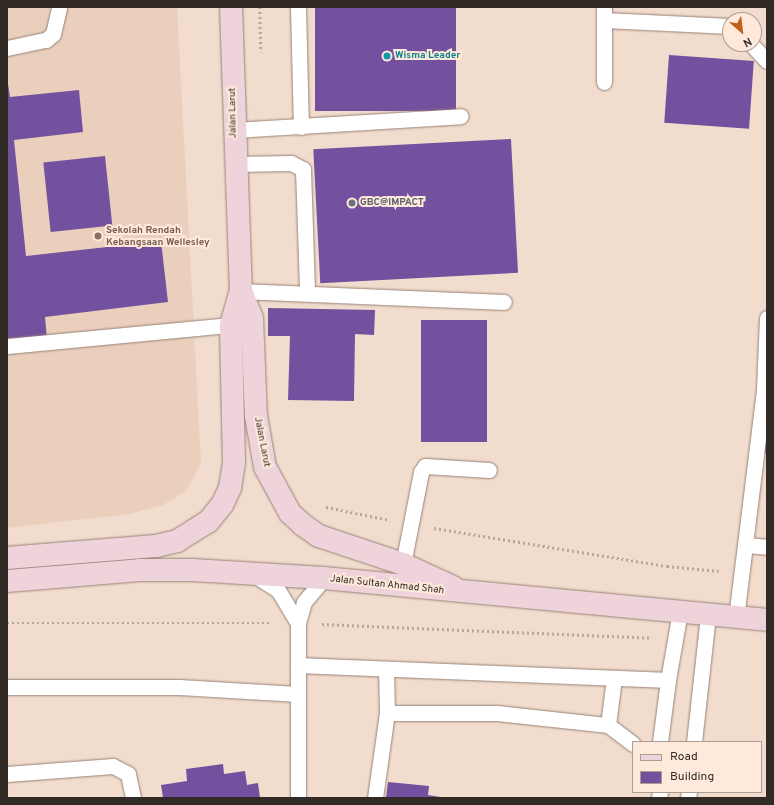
<!DOCTYPE html>
<style>
body{margin:0}
#map{position:relative;width:774px;height:805px;overflow:hidden;background:#f1dcce;font-family:Overpass,sans-serif}
div>[style]{position:absolute}
[style*='--x']{left:calc(var(--x)*1px);top:calc(var(--y)*1px);width:calc(var(--w)*1px);rotate:calc(var(--a)*1deg)}
.built>*{inset:0;background:#ebcfbd}
.building>*{inset:0;background:#73519e;transform-origin:0 0}
.path>*{height:2.5px;margin-top:-1.25px;transform-origin:0;background:repeating-linear-gradient(90deg,#b7a69a 0 2px,transparent 0 5px)}
.roads{filter:drop-shadow(0 0 1px #978377) drop-shadow(0 0 1px #978377)}
.service>*{height:15px;margin:-7.5px;padding:0 7.5px;transform-origin:7.5px;border-radius:7.5px;background:#fff}
.secondary>*{height:22px;margin:-11px;padding:0 11px;transform-origin:11px;border-radius:11px;background:#eed3db}
.dots>*{width:11px;height:11px;translate:-50% -50%;box-sizing:border-box;border:2px solid #fee9db;border-radius:50%}
span{translate:-50% -50%;white-space:nowrap;text-align:center;line-height:1.15;-webkit-text-stroke:4px #fee9db;paint-order:stroke}
.culture-label{font-size:10px;color:#0d838f;font-weight:700}
.left{translate:0 -50%;text-align:left}
.street-label{font-size:10px;color:#322a25}
.worship-label{font-size:10px;color:#5b616d;font-weight:700}
.education-label{font-size:10px;color:#785e54;font-weight:700}
.frame{position:absolute;inset:0;border:8px solid #322a25;pointer-events:none}
.legend{position:absolute;left:632px;top:741px;width:130px;height:52px;box-sizing:border-box;background:#fee9db;border:1px solid #ac9d92;margin:0;padding:5px 7px;list-style:none;font-size:12px;color:#322a25}
.legend li{display:flex;align-items:center;gap:8px;height:20px}
.legend b{width:20px;border:1px solid #ac9d92}
.north{position:absolute;left:722px;top:12px;width:40px;height:40px;box-sizing:border-box;background:#fee9db;border:1px solid #ac9d92;border-radius:50%;rotate:152deg;font-size:11px;font-weight:700;line-height:16px;text-align:center;color:#322a25}
.north::after{content:'';display:block;margin:auto;width:14px;height:18px;background:#bf6118;clip-path:polygon(50% 0,100% 100%,50% 72%,0 100%)}
</style>
<div id="map">
<div class="built">
<div style="clip-path:polygon(7px 7px,177px 7px,201px 464px,186px 491px,163px 505px,130px 514px,7px 528px)"></div>
</div>
<div class="building">
<div style="left:315px;top:7px;width:141px;height:104px"></div>
<div style="left:669px;top:55px;width:85px;height:68px;rotate:4deg"></div>
<div style="clip-path:polygon(7px 77px,10px 97px,79px 90px,83px 132px,14px 140px,26px 256px,161px 241px,168px 302px,45px 317px,47px 339px,7px 344px)"></div>
<div style="left:511px;top:139px;width:134px;height:198px;rotate:87deg"></div>
<div style="left:105px;top:156px;width:70px;height:62px;rotate:84deg"></div>
<div style="clip-path:polygon(268px 308px,375px 310px,374px 335px,355px 334px,354px 401px,288px 400px,290px 336px,268px 336px)"></div>
<div style="left:421px;top:320px;width:66px;height:122px"></div>
<div style="clip-path:polygon(767px 429px,767px 453px,763px 453px)"></div>
<div style="clip-path:polygon(223px 764px,224px 774px,245px 771px,247px 785px,258px 783px,260px 798px,163px 798px,161px 785px,187px 781px,186px 769px)"></div>
<div style="clip-path:polygon(388px 782px,429px 786px,428px 795px,447px 798px,386px 798px)"></div>
</div>
<div class="path">
<div style="--x:260;--y:7;--w:45;--a:88.7"></div>
<div style="--x:326;--y:507;--w:65;--a:11.5"></div>
<div style="--x:434;--y:528;--w:236;--a:9.3"></div>
<div style="--x:667;--y:566;--w:52;--a:5.5"></div>
<div style="--x:7;--y:623;--w:264;--a:0"></div>
<div style="--x:322;--y:624;--w:329;--a:2.4"></div>
</div>
<div class="roads">
<div class="service">
<div style="--x:298;--y:7;--w:120;--a:88.6"></div>
<div style="--x:604;--y:20;--w:126;--a:2.7"></div>
<div style="--x:751;--y:44;--w:23;--a:47"></div>
<div style="--x:7;--y:48;--w:40;--a:-12"></div>
<div style="--x:46;--y:40;--w:9;--a:-41"></div>
<div style="--x:53;--y:34;--w:28;--a:-77"></div>
<div style="--x:604;--y:82;--w:75;--a:-90"></div>
<div style="--x:234;--y:130;--w:227;--a:-3.5"></div>
<div style="--x:234;--y:164;--w:57;--a:-1"></div>
<div style="--x:291;--y:163;--w:13;--a:27"></div>
<div style="--x:303;--y:169;--w:122;--a:88.1"></div>
<div style="--x:241;--y:291;--w:263;--a:2.4"></div>
<div style="--x:7;--y:346;--w:225;--a:-5.4"></div>
<div style="--x:746;--y:545;--w:21;--a:5"></div>
<div style="--x:403;--y:564;--w:94;--a:-78.9"></div>
<div style="--x:421;--y:472;--w:7;--a:-56"></div>
<div style="--x:425;--y:466;--w:64;--a:3.6"></div>
<div style="--x:254;--y:575;--w:28;--a:32"></div>
<div style="--x:278;--y:590;--w:39;--a:59"></div>
<div style="--x:736;--y:618;--w:231;--a:-83"></div>
<div style="--x:764;--y:389;--w:71;--a:-87.6"></div>
<div style="--x:298;--y:665;--w:370;--a:2.3"></div>
<div style="--x:668;--y:680;--w:70;--a:-80.1"></div>
<div style="--x:386;--y:669;--w:44;--a:88.7"></div>
<div style="--x:7;--y:687;--w:172;--a:0"></div>
<div style="--x:179;--y:687;--w:119;--a:3.4"></div>
<div style="--x:608;--y:725;--w:47;--a:-82.7"></div>
<div style="--x:660;--y:742;--w:63;--a:-82.6"></div>
<div style="--x:694;--y:742;--w:128;--a:-83.7"></div>
<div style="--x:7;--y:774;--w:106;--a:-4.3"></div>
<div style="--x:113;--y:766;--w:17;--a:28"></div>
<div style="--x:128;--y:774;--w:25;--a:78"></div>
<div style="--x:298;--y:798;--w:175;--a:-90"></div>
<div style="--x:298;--y:623;--w:22;--a:-74"></div>
<div style="--x:304;--y:602;--w:31;--a:-50"></div>
<div style="--x:375;--y:798;--w:86;--a:-82"></div>
<div style="--x:387;--y:713;--w:110;--a:0"></div>
<div style="--x:497;--y:713;--w:112;--a:6.2"></div>
<div style="--x:608;--y:725;--w:31;--a:37"></div>
<div style="--x:659;--y:798;--w:6;--a:-81"></div>
<div style="--x:688;--y:798;--w:6;--a:-81"></div>
</div>
<div class="secondary">
<div style="--x:231;--y:7;--w:284;--a:88"></div>
<div style="--x:241;--y:291;--w:29;--a:68"></div>
<div style="--x:252;--y:318;--w:98;--a:87.7"></div>
<div style="--x:256;--y:416;--w:52;--a:80"></div>
<div style="--x:265;--y:467;--w:52;--a:61.5"></div>
<div style="--x:290;--y:513;--w:18;--a:43"></div>
<div style="--x:303;--y:525;--w:19;--a:35"></div>
<div style="--x:319;--y:536;--w:89;--a:18.4"></div>
<div style="--x:403;--y:564;--w:55;--a:24.7"></div>
<div style="--x:7;--y:558;--w:149;--a:-4.6"></div>
<div style="--x:156;--y:546;--w:22;--a:-13"></div>
<div style="--x:177;--y:541;--w:36;--a:-32"></div>
<div style="--x:208;--y:522;--w:22;--a:-51"></div>
<div style="--x:222;--y:505;--w:19;--a:-65"></div>
<div style="--x:230;--y:488;--w:26;--a:-81"></div>
<div style="--x:234;--y:462;--w:137;--a:-91.3"></div>
<div style="--x:231;--y:325;--w:35;--a:-74"></div>
<div style="--x:7;--y:581;--w:133;--a:-4.7"></div>
<div style="--x:140;--y:570;--w:52;--a:0"></div>
<div style="--x:192;--y:570;--w:132;--a:3.5"></div>
<div style="--x:324;--y:578;--w:445;--a:5.4"></div>
</div>
</div>
<div class="dots">
<div style="left:387px;top:56px;background:#0f9aa8"></div>
<div style="left:352px;top:203px;background:#6b7280"></div>
<div style="left:98px;top:236px;background:#8d6e63"></div>
</div>
<div class="culture-label">
<span class="left" style="left:395px;top:56px">Wisma Leader</span>
</div>
<div class="street-label">
<span style="left:233px;top:113px;rotate:-91deg">Jalan Larut</span>
<span style="left:262px;top:442px;rotate:79deg">Jalan Larut</span>
<span style="left:387px;top:585px;rotate:6deg">Jalan Sultan Ahmad Shah</span>
</div>
<div class="worship-label">
<span class="left" style="left:360px;top:203px">GBC@IMPACT</span>
</div>
<div class="education-label">
<span class="left" style="left:106px;top:236px">Sekolah Rendah<br>Kebangsaan Wellesley</span>
</div>
<div class="frame"></div>
<ul class="legend">
<li><b style="height:5px;background:#eed3db"></b>Road</li>
<li><b style="height:11px;background:#73519e"></b>Building</li>
</ul>
<div class="north">N</div>
</div>
